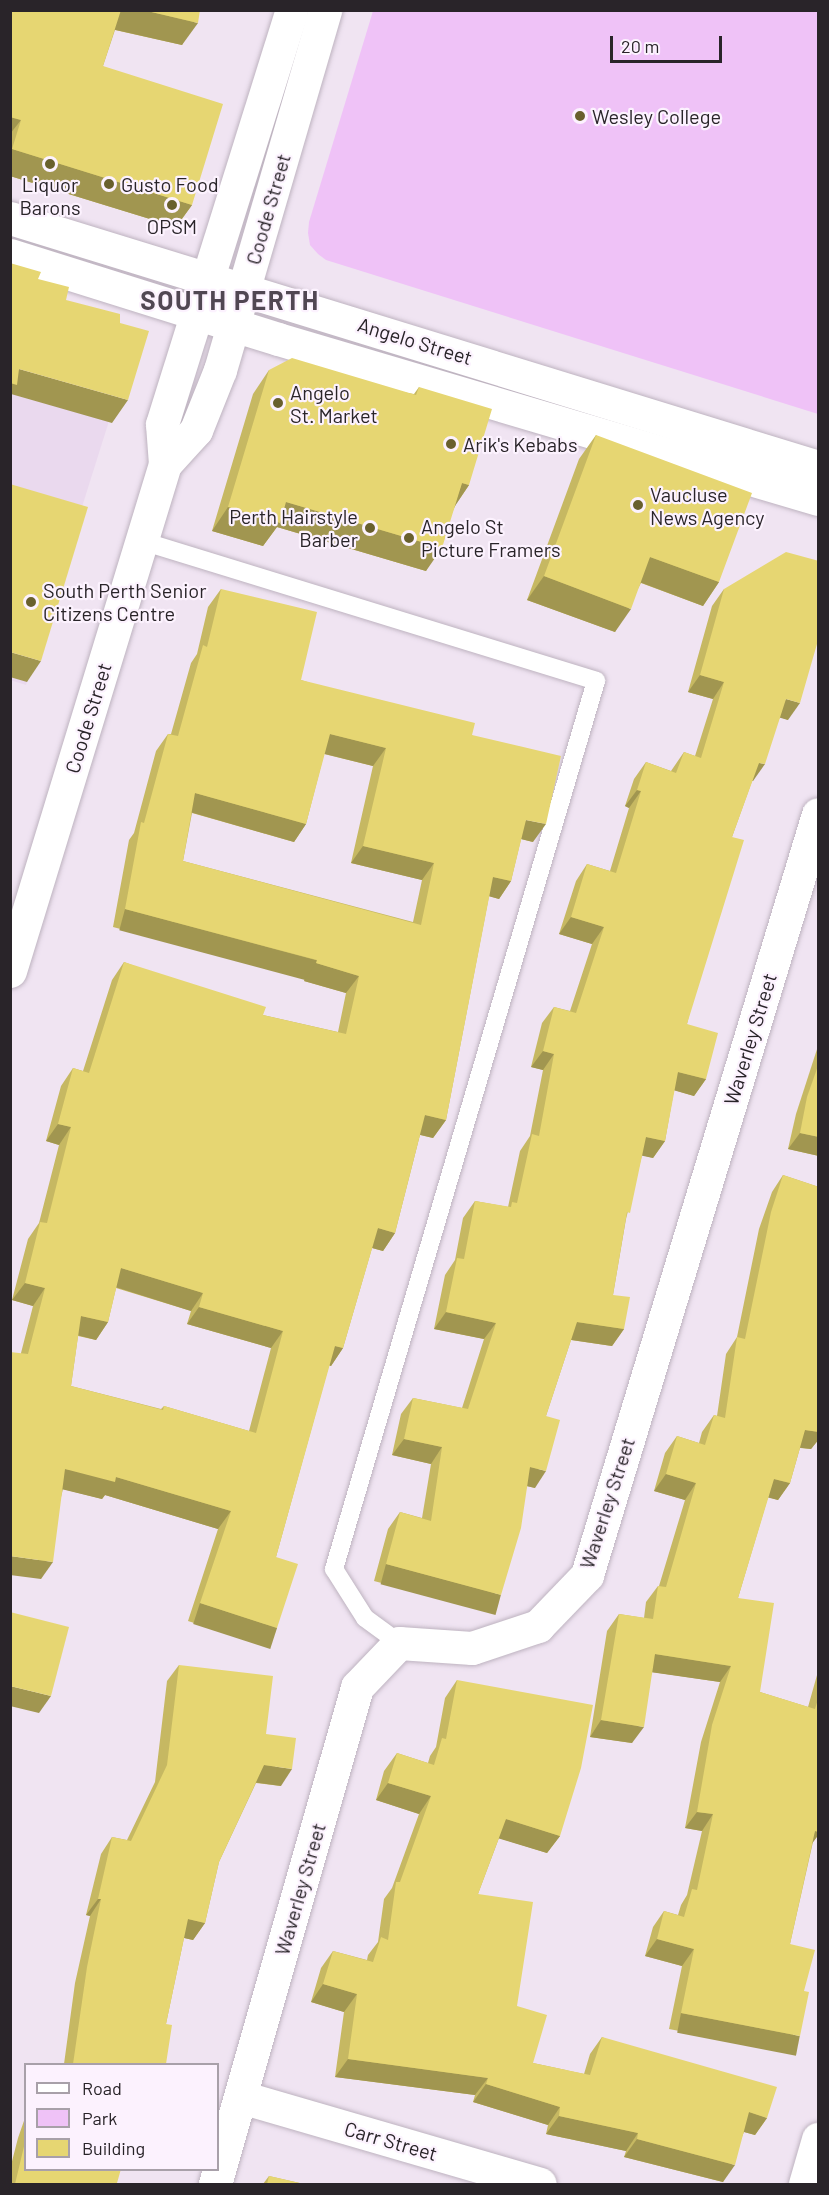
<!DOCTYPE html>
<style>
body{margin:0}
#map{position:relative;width:829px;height:2195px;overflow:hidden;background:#f0e4f2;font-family:Barlow,sans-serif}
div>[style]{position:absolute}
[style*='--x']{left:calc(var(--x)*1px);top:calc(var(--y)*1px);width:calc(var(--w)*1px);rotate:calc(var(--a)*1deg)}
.built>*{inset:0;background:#ead9ee}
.green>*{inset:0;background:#efc2f7}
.roads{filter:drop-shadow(0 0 2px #beb3c0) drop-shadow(0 0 2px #beb3c0)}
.service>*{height:18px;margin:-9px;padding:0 9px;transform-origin:9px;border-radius:9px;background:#fff}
.minor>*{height:33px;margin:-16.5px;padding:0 16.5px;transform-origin:16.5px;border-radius:16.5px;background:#fff}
.tertiary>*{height:33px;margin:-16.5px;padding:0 16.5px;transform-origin:16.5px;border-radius:16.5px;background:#fff}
.wall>*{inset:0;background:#c6b862}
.shaded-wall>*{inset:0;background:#a19650;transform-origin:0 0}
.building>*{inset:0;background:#e6d672}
.dots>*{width:16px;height:16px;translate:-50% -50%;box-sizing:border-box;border:3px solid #fcf2fe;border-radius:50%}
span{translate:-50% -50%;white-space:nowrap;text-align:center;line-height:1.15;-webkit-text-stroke:4.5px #fcf2fe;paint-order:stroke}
.poi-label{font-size:20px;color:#292429}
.left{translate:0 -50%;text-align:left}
.right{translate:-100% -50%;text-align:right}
.street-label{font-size:20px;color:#292429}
.district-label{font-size:26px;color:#514753;font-weight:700;letter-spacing:1.5px}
.frame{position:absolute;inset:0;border:12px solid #292429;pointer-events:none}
.legend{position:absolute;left:24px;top:2063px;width:195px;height:108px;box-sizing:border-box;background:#fcf2fe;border:2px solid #a8a0a9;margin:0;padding:8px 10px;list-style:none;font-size:18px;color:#292429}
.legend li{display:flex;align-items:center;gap:12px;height:30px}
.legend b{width:30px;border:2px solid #a8a0a9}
.scale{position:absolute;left:610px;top:36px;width:112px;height:27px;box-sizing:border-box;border:3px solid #292429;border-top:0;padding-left:8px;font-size:18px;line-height:21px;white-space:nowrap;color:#292429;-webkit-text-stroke:4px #fcf2fe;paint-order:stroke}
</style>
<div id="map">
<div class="built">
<div style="clip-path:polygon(10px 292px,137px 332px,26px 685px,10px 680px)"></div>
</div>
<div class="green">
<div style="clip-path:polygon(373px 11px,818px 11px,818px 414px,326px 260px,318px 254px,310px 245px,308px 233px,309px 222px)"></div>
</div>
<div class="roads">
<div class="service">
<div style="--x:142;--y:541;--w:475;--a:17.1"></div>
<div style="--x:596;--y:681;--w:926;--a:106.44"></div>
<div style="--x:334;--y:1569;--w:58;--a:57.7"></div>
<div style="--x:365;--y:1618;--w:42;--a:36.3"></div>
</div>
<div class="minor">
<div style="--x:241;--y:2097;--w:311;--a:16.2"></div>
<div style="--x:215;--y:2184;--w:517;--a:-74.05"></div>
<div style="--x:357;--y:1687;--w:61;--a:-46.3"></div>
<div style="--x:399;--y:1643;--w:73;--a:3.9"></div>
<div style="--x:472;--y:1648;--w:70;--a:-18.4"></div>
<div style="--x:538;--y:1626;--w:71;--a:-46.1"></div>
<div style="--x:587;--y:1575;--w:795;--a:-73.11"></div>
<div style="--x:805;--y:2184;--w:47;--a:-73.9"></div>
</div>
<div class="tertiary">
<div style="--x:10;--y:218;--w:845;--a:17.13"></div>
<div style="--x:10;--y:255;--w:281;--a:17.4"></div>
<div style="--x:278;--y:339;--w:563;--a:16.5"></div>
<div style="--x:165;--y:464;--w:46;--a:-47.6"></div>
<div style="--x:196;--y:430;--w:65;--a:-68.2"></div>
<div style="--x:220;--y:370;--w:375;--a:-73.7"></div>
<div style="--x:10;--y:971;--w:530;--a:-73"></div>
<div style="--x:165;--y:464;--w:40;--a:-94.3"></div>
<div style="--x:162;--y:424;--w:434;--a:-72.6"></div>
</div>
</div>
<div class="wall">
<div style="clip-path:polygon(10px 10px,200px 10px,182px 45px,115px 30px,103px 66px,192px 205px,176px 227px,10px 176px)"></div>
<div style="clip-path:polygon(269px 370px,414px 394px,419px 387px,469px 485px,456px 504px,426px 571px,277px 527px,263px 546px,212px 531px,253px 394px)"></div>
<div style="clip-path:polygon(596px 435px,719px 582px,703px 606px,641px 583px,615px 632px,527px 600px,579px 459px)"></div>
<div style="clip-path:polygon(evenodd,221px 589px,301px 680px,472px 735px,533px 842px,521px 839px,511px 881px,499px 899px,489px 896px,446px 1120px,433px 1138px,420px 1135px,395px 1233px,383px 1251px,372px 1248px,343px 1348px,331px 1366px,329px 1365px,276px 1557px,277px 1628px,265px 1646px,188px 1621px,218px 1529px,105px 1495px,102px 1499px,63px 1489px,41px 1579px,21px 1353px,33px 1306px,12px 1300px,28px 1239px,39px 1223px,59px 1145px,46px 1141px,61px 1086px,73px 1068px,83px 1071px,112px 980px,124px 962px,263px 1015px,338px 1032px,346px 993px,304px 981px,305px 978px,113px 927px,129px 840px,134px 833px,156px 751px,168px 734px,171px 734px,191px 663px,197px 654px,208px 607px,221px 589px,324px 754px,373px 766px,351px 863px,422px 880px,413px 922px,183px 861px,192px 813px,294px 842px,306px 824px,324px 754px,221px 589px,116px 1288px,191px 1311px,187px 1324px,271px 1348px,249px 1431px,164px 1406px,161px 1409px,71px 1386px,78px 1336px,96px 1340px,108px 1322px,116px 1288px)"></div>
<div style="clip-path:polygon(724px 589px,788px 720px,780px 717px,753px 781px,752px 781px,732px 837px,687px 1024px,706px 1079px,694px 1096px,674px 1090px,665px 1141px,653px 1158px,642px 1155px,626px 1219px,613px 1295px,624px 1329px,612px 1346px,571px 1340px,546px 1416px,535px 1488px,527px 1486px,489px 1612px,374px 1581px,388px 1529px,400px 1512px,422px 1518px,431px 1464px,392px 1455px,401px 1414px,413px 1398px,462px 1408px,484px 1339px,434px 1329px,445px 1275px,455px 1260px,463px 1218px,475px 1201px,508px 1207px,520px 1151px,530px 1136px,543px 1070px,531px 1067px,542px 1023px,554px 1007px,570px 1011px,592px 944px,559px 934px,576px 881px,587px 864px,610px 871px,629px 808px,625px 806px,634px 779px,646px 762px,671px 771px,684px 752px,695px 756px,713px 699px,688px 692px,712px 606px)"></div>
<div style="clip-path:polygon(819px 1043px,819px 1156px,788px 1149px,796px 1114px)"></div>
<div style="clip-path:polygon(783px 1175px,819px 1187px,819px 1439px,811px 1449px,800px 1448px,790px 1483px,778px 1500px,768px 1497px,738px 1598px,760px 1692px,808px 1707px,819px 1668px,819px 1834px,813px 1842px,790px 1944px,804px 1991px,789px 2052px,669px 2029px,682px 1966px,645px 1956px,653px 1927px,664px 1911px,678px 1915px,681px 1905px,687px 1895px,702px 1831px,685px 1828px,701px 1742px,720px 1682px,652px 1672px,632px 1743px,590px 1737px,607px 1631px,619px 1614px,644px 1618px,646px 1602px,658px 1586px,659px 1586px,685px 1500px,654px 1491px,665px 1453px,677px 1436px,699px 1443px,702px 1432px,714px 1415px,717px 1416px,726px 1354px,737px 1337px,759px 1229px,772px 1192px)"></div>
<div style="clip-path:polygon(179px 1665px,266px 1734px,281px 1786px,256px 1783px,219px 1862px,205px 1923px,193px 1940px,184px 1938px,166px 2024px,166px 2064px,64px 2064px,75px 1983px,90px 1916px,86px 1915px,101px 1854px,112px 1837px,127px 1840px,155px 1782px,167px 1681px)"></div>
<div style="clip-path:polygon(457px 1680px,560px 1836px,547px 1853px,499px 1838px,478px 1894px,517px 2006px,533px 2063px,584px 2074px,590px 2054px,602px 2037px,767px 2118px,755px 2135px,744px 2132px,723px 2182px,624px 2157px,626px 2151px,546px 2134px,548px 2125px,473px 2102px,475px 2095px,335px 2077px,344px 2012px,311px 2002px,321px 1968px,333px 1951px,367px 1960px,368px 1955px,378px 1942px,384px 1899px,392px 1888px,419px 1814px,376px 1800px,384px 1771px,397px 1753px,428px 1763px,430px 1756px,436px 1747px,445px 1698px)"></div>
<div style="clip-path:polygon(26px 2115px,26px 2169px,122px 2184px,10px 2184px,10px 2169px,18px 2138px)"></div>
<div style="clip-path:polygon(269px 2176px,304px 2184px,263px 2184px)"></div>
</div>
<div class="shaded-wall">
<div style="clip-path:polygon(119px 10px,143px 10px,198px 23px,182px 45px,107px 28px)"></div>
<div style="clip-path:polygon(10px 117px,21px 120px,10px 134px)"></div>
<div style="clip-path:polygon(12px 149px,192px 205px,176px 227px,10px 176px,10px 151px)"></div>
<div style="clip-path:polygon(19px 369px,128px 400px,112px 423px,11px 394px,10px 395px,10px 381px)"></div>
<div style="clip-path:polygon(462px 483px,469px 485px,453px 509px)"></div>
<div style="clip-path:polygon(286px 502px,442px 548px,426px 571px,277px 527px,263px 546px,212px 531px,228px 507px)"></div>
<div style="clip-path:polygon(650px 557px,719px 582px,703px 606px,634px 580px)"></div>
<div style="clip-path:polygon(544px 576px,631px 609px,615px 632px,527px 600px)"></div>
<div style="clip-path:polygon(10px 652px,41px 661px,27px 682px,10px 677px)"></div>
<div style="clip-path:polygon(700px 675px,724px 682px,713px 699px,688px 692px)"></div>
<div style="clip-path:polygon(786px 699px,800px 703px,788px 720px,774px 716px)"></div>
<div style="clip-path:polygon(330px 734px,386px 748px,373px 766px,317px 752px)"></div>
<div style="clip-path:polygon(759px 763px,765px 764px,753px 781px,747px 779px)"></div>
<div style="clip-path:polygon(637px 790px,641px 791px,629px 808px,625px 806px)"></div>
<div style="clip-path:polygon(195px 793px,306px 824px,294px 842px,183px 810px)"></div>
<div style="clip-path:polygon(526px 820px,546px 824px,533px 842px,513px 837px)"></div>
<div style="clip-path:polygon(363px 846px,434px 863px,422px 880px,351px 863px)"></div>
<div style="clip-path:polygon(493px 877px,511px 881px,499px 899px,481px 894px)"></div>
<div style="left:125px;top:909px;width:199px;height:22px;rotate:15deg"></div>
<div style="clip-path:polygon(571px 917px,604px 927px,592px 944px,559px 934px)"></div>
<div style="clip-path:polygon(316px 963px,359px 976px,346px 993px,304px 981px)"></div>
<div style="clip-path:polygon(543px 1051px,554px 1054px,543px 1070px,531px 1067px)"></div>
<div style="clip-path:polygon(678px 1072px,706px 1079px,694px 1096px,666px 1088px)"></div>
<div style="clip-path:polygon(425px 1115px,446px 1120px,433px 1138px,413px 1133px)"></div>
<div style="clip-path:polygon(58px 1124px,71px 1127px,59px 1145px,46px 1141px)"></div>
<div style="clip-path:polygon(800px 1133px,819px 1137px,819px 1156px,788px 1149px)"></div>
<div style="clip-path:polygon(646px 1137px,665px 1141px,653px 1158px,634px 1154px)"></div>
<div style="clip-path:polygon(378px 1228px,395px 1233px,383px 1251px,365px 1246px)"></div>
<div style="clip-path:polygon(121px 1268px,203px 1293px,191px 1311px,109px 1285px)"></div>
<div style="clip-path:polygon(25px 1283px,45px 1288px,33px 1306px,12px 1300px)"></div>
<div style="clip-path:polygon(199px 1307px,283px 1331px,271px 1348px,187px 1324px)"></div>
<div style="clip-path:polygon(446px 1312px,496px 1323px,484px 1339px,434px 1329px)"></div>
<div style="clip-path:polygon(81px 1316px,108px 1322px,96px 1340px,69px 1333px)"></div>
<div style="clip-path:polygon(577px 1322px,624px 1329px,612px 1346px,565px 1339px)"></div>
<div style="clip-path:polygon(335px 1346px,343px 1348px,331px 1366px,322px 1363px)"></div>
<div style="clip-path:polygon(805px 1430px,819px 1432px,819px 1439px,811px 1449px,794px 1447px)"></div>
<div style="clip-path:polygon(404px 1439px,442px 1447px,431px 1464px,392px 1455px)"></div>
<div style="clip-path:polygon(530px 1467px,546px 1471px,535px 1488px,518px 1484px)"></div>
<div style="clip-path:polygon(65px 1469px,116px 1477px,231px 1511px,218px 1529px,105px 1495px,102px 1499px,53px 1487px)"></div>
<div style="clip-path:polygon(666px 1474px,696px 1483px,685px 1500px,654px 1491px)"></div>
<div style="clip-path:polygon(774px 1479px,790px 1483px,778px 1500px,762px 1496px)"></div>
<div style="clip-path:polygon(10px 1556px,53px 1562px,41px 1579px,10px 1575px)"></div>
<div style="left:386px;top:1564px;width:119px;height:21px;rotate:15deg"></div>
<div style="left:200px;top:1603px;width:81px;height:22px;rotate:18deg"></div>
<div style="clip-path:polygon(655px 1654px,731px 1666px,720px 1682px,643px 1671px)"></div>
<div style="clip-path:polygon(10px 1686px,51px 1696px,39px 1713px,10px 1706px)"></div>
<div style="clip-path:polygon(601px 1720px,644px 1727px,632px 1743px,590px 1737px)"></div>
<div style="clip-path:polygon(264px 1765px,292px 1769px,281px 1786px,252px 1782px)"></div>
<div style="clip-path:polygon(388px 1783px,431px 1796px,419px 1814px,376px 1800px)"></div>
<div style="clip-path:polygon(697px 1812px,713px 1814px,702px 1831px,685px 1828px)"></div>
<div style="clip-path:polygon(506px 1819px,560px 1836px,547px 1853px,494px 1837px)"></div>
<div style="clip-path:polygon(815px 1831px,819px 1832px,819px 1834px,808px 1849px)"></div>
<div style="clip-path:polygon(98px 1899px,101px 1899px,90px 1916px,86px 1915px)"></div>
<div style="clip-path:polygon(188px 1919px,205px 1923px,193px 1940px,176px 1936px)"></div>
<div style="clip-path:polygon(657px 1939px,694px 1949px,682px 1966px,645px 1956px)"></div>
<div style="clip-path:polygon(323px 1984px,357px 1994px,344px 2012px,311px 2002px)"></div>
<div style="left:681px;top:2013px;width:121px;height:20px;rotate:11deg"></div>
<div style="clip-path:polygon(348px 2059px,488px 2078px,475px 2095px,335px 2077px)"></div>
<div style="clip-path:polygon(486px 2084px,560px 2107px,548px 2125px,473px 2102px)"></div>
<div style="clip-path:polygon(749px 2112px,767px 2118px,755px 2135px,737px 2130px)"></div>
<div style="clip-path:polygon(559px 2116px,638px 2133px,626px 2151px,546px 2134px)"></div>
<div style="clip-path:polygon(637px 2139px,735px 2165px,723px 2182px,624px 2157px)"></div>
</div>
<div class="building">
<div style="clip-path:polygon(10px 10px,121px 10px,103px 66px,223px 104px,192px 205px,12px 149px,21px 120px,10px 117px)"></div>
<div style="clip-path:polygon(143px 10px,200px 10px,198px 23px)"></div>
<div style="clip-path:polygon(10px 263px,41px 272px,38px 279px,69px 287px,66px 300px,120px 314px,120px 323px,149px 331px,128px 400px,19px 369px,17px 385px,10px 383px)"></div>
<div style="clip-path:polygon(292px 358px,416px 395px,419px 387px,492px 409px,469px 485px,462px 483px,442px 548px,286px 502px,280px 523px,228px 507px,269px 370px)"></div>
<div style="clip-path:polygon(596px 435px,752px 493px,719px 582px,650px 557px,631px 609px,544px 576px)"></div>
<div style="clip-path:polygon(10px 484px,88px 507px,41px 661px,10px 652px)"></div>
<div style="clip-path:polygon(786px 552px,819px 561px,819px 637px,800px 703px,786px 699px,765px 764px,759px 763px,732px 837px,744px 840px,687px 1024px,718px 1033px,706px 1079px,678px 1072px,665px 1141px,646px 1137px,630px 1213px,627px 1212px,613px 1295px,630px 1297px,624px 1329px,577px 1322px,546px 1416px,560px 1420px,546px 1471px,530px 1467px,521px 1528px,501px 1595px,386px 1564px,400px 1512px,431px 1521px,442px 1447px,404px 1439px,413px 1398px,468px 1409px,496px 1323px,446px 1312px,457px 1258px,464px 1259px,475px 1201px,511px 1207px,512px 1202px,517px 1203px,532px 1134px,539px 1136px,554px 1054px,543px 1051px,554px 1007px,576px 1013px,604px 927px,571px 917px,587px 864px,616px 873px,641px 791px,637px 790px,646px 762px,676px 773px,684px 752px,701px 758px,724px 682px,700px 675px,724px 589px)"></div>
<div style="clip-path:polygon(evenodd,221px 589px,317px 612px,301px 680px,475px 723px,472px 735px,561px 756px,546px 824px,526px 820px,511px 881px,493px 877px,446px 1120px,425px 1115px,395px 1233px,378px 1228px,343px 1348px,335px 1346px,276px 1557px,298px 1564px,277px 1628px,200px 1603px,231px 1511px,116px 1477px,115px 1482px,65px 1469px,53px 1562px,10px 1556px,10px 1352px,28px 1354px,45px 1288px,25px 1283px,40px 1222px,47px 1223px,71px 1127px,58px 1124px,73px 1068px,89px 1073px,124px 962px,266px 1007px,263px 1015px,346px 1034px,359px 976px,316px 963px,317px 960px,125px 909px,141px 822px,144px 823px,168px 734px,178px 736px,203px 645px,207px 647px,221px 589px,330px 734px,386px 748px,363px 846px,434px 863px,421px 925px,183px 861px,195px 793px,306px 824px,330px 734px,221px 589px,121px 1268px,203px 1293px,199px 1307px,283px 1331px,256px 1433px,164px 1406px,163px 1410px,71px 1386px,81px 1316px,108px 1322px,121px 1268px)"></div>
<div style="clip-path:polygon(819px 1063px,819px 1137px,800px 1133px,807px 1097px)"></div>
<div style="clip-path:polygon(783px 1175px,819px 1187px,819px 1432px,805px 1430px,790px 1483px,774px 1479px,738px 1598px,774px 1603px,760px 1692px,815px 1709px,819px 1696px,819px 1832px,815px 1831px,790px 1944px,815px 1950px,804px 1991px,809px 1992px,800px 2036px,681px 2013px,694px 1949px,657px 1939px,664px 1911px,684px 1917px,692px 1889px,697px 1890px,713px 1814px,697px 1812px,712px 1725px,731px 1666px,655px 1654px,644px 1727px,601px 1720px,619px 1614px,653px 1619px,658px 1586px,666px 1587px,696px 1483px,666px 1474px,677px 1436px,705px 1445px,714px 1415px,725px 1418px,737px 1337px,745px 1339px,771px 1212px)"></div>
<div style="clip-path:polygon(10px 1612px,69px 1627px,51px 1696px,10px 1686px)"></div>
<div style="clip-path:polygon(179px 1665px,273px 1676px,266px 1734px,296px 1738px,292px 1769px,264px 1765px,219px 1862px,205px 1923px,188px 1919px,166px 2024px,172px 2025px,166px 2064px,73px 2064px,87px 1967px,101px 1899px,98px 1899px,112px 1837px,131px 1841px,167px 1765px)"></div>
<div style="clip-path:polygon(457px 1680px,593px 1705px,581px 1768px,560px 1836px,506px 1819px,478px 1894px,533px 1902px,517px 2006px,547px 2015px,533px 2063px,590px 2075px,602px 2037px,777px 2087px,767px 2118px,749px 2112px,735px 2165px,637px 2139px,638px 2133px,559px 2116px,560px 2107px,486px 2084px,488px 2078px,348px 2059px,357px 1994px,323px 1984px,333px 1951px,373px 1962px,381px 1937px,388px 1940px,396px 1882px,400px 1882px,431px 1796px,388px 1783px,397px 1753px,434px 1765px,442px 1738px,446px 1739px)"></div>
<div style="clip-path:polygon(26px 2138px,26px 2169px,121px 2169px,117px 2183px,122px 2184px,15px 2184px)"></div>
<div style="clip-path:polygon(269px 2176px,304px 2184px,267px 2184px)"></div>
</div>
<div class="dots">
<div style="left:580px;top:116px;background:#69602d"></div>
<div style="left:50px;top:164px;background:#69602d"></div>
<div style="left:109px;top:184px;background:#69602d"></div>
<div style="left:172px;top:205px;background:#69602d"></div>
<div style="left:278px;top:403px;background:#69602d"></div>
<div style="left:451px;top:444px;background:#69602d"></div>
<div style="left:638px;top:505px;background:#69602d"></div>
<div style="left:370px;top:528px;background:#69602d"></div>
<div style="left:409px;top:538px;background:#69602d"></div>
<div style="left:31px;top:602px;background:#69602d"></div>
</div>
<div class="poi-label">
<span class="left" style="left:592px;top:116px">Wesley College</span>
<span class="left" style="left:121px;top:184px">Gusto Food</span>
<span style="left:50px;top:196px">Liquor<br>Barons</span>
<span style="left:172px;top:226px">OPSM</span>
<span class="left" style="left:290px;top:404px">Angelo<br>St. Market</span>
<span class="left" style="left:463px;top:444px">Arik's Kebabs</span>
<span class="left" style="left:650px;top:506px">Vaucluse<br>News Agency</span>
<span class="right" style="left:358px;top:528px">Perth Hairstyle<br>Barber</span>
<span class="left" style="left:421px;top:538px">Angelo St<br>Picture Framers</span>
<span class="left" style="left:43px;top:602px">South Perth Senior<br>Citizens Centre</span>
</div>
<div class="street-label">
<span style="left:268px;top:209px;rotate:-74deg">Coode Street</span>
<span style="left:415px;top:341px;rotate:17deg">Angelo Street</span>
<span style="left:88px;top:718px;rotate:-73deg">Coode Street</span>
<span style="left:750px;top:1039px;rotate:-73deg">Waverley Street</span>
<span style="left:607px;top:1503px;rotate:-72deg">Waverley Street</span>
<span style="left:300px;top:1889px;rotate:-74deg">Waverley Street</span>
<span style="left:391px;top:2141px;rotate:16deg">Carr Street</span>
</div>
<div class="district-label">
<span style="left:230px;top:300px">SOUTH PERTH</span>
</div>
<div class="frame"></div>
<ul class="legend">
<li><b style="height:8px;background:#fff"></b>Road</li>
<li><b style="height:16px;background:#efc2f7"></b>Park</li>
<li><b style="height:16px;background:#e6d672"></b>Building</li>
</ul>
<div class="scale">20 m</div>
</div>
